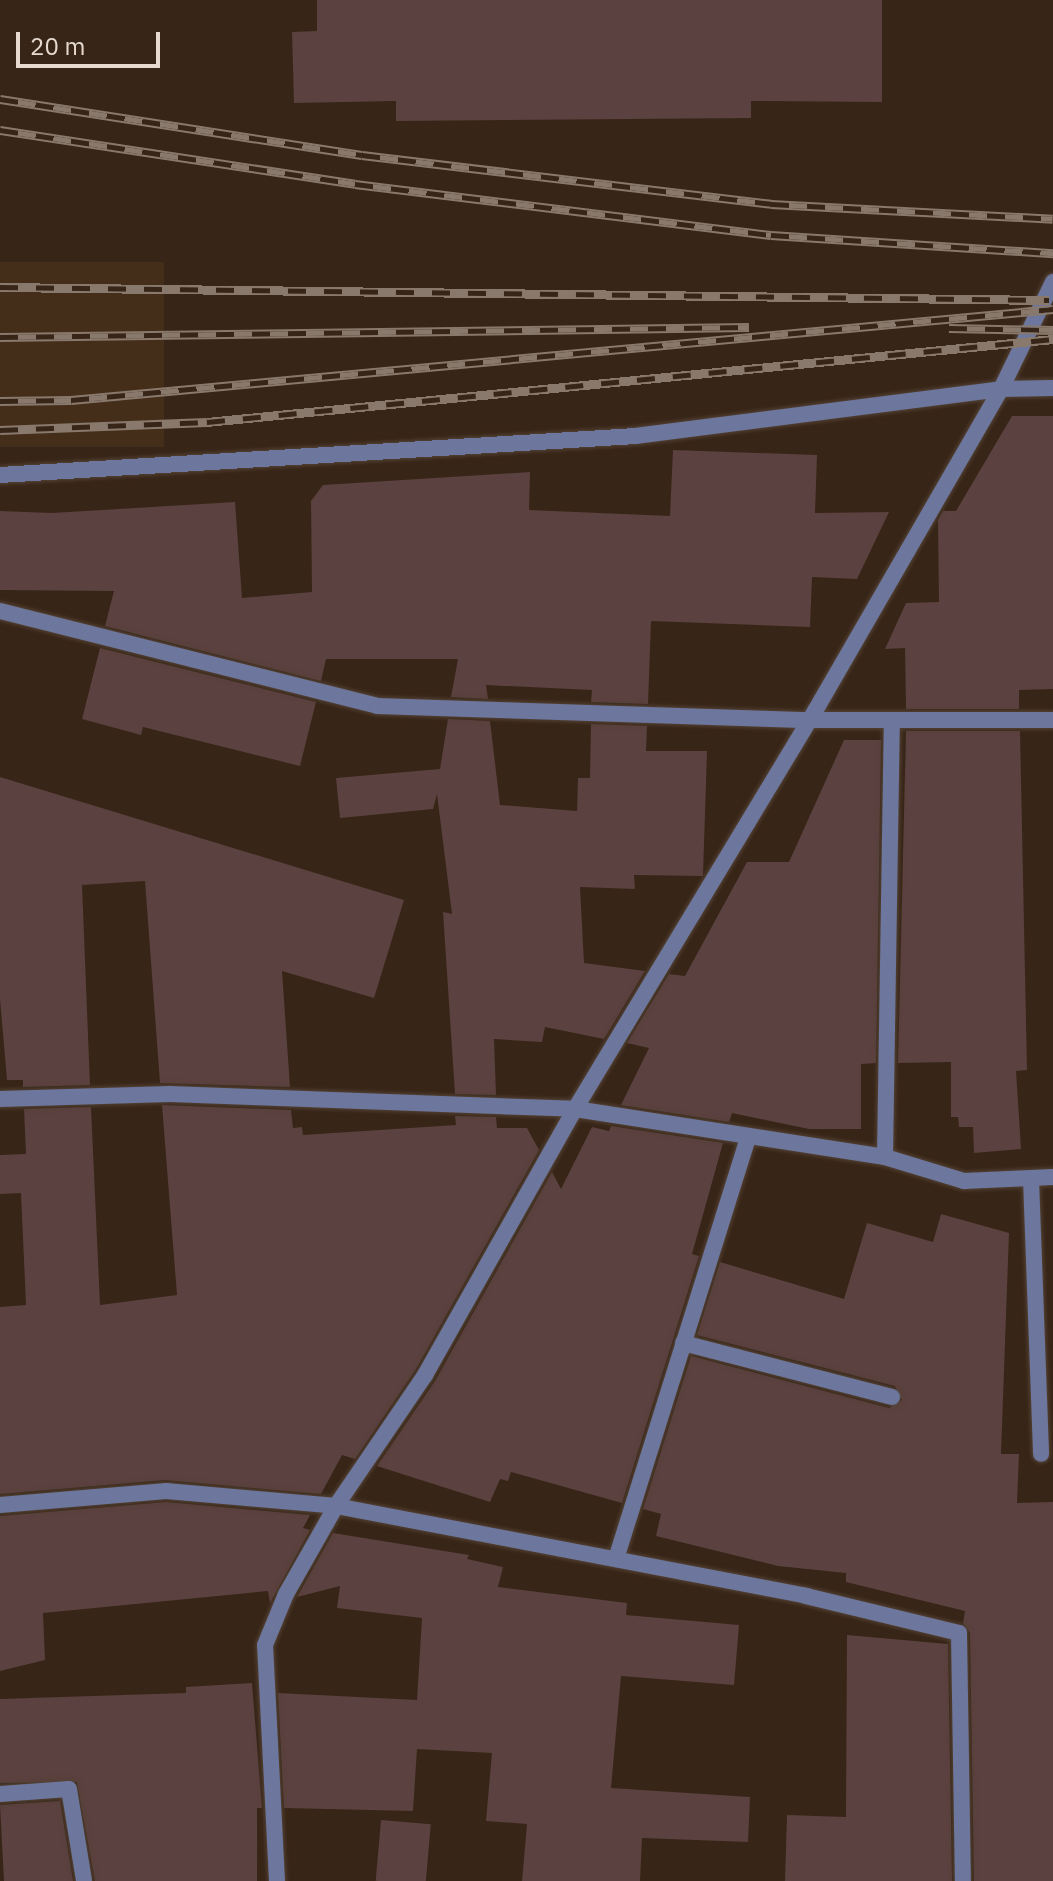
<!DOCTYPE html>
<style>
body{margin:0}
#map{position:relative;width:1053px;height:1881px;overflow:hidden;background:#372517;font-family:"IBM Plex Sans",sans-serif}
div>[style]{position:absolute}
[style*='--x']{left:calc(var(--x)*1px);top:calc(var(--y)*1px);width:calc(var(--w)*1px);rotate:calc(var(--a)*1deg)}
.built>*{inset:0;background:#442d19;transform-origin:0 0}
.building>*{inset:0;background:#5b413f;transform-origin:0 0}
.roads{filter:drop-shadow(0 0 2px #534235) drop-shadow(0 0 2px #534235)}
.lane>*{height:16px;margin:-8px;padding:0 8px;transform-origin:8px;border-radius:8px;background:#6d769d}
.street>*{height:16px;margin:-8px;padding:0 8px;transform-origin:8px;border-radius:8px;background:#6d769d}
.rail>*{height:9px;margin-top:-4.5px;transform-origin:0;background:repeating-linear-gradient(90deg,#372517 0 18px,#88796c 0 36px);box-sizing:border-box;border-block:2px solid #88796c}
span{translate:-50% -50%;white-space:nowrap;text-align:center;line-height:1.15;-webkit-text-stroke:6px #372517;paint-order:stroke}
.scale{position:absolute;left:16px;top:32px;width:144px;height:36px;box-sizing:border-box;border:4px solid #e6dad0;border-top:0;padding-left:10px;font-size:24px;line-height:28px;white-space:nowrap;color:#e6dad0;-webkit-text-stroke:6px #372517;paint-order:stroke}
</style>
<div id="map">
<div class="built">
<div style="left:0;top:262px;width:164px;height:185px"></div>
</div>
<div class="building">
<div style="clip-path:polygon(317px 0,882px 0,882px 102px,751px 101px,751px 118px,396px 121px,396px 101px,294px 103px,292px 32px,317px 31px)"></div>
<div style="clip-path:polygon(1012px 416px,1053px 416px,1053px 689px,1019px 690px,1019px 709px,906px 709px,905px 648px,885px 649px,906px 603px,939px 602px,938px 520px,943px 511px,956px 511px)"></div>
<div style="clip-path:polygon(673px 450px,817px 455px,815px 513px,889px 512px,857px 579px,812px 577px,810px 627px,651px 621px,648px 704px,591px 702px,592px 690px,486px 685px,488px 699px,451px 697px,458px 659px,326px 659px,321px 681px,105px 626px,114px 591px,0 590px,0 511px,52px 513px,235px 502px,242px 598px,312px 592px,311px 501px,323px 485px,530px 472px,529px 510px,670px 516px)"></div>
<div style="clip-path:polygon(100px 648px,316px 702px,300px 766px,143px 727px,141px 735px,82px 719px)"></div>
<div style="clip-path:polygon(448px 719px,490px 721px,500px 805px,577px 811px,578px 778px,590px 778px,591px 724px,647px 726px,646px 751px,707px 751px,703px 876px,634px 875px,635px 889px,580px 887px,584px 963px,645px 971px,604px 1039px,545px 1027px,542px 1042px,494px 1039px,496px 1095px,455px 1094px,443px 912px,452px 914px,437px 794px,433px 809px,340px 818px,336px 778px,440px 769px)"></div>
<div style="clip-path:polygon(906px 731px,1020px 731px,1027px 1070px,1016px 1071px,1021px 1149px,974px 1153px,973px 1127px,959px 1127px,958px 1117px,951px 1117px,951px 1062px,898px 1063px)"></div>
<div style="clip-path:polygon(844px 740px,881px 740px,876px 1063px,861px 1064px,861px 1129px,809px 1129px,732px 1113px,729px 1122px,621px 1105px,649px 1048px,627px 1043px,669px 974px,685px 976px,747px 862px,789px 862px)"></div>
<div style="clip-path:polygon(0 777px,404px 900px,374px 998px,282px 971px,290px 1087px,160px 1083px,145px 881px,82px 885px,90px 1085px,23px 1087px,23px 1080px,7px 1080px,0 999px)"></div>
<div style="clip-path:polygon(162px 1105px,291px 1110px,293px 1128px,302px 1127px,303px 1135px,456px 1125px,455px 1116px,496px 1117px,497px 1128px,527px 1128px,539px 1150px,416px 1369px,355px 1459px,342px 1455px,321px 1494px,165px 1480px,0 1494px,0 1307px,26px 1305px,21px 1193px,0 1194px,0 1155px,26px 1154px,24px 1109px,91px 1107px,100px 1305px,177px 1295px)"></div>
<div style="clip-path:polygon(611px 1126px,723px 1143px,692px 1254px,699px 1256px,622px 1503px,511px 1472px,508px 1481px,500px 1479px,490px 1502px,377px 1466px,435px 1381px,552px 1172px,561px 1189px,592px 1127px,609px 1131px)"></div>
<div style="clip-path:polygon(941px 1214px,1009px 1233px,1001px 1454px,1019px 1454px,1017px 1503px,1053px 1502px,1053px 1881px,974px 1881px,970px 1633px,963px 1623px,965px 1611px,846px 1582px,846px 1573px,778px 1566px,656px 1536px,661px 1514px,643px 1509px,691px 1356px,889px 1408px,902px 1400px,895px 1386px,697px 1335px,720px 1262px,844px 1299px,867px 1223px,933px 1242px)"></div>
<div style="clip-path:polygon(166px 1502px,310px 1515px,303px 1528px,310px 1530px,270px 1603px,268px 1591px,43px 1613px,45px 1660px,0 1671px,0 1516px)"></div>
<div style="clip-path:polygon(333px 1533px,469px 1555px,467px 1559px,503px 1567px,498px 1587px,627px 1603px,626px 1615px,739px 1625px,734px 1685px,621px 1676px,611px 1788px,750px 1797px,748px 1842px,642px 1838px,640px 1881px,522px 1881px,527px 1824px,486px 1821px,492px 1753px,417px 1749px,413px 1811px,284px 1808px,278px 1693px,417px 1700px,422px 1618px,337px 1608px,340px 1586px,297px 1597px)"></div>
<div style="clip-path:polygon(847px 1635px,948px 1644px,952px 1881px,785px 1881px,787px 1815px,846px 1817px)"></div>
<div style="clip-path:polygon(252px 1683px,262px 1808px,257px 1808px,257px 1881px,95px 1881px,77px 1782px,0 1783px,0 1699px,186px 1693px,186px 1687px)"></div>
<div style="clip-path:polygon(60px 1801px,73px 1881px,4px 1881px,0 1805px)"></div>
<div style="left:381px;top:1820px;width:50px;height:61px;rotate:5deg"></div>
</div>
<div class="roads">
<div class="lane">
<div style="--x:1031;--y:1179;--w:275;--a:87.9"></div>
<div style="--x:683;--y:1343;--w:216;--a:14.5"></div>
<div style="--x:616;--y:1559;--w:442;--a:-72.6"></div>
</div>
<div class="street">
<div style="--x:0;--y:475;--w:636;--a:-3.51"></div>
<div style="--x:635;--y:436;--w:369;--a:-7.3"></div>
<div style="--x:1001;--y:389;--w:52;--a:-1.1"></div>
<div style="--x:0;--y:611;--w:389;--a:14.1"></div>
<div style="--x:377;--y:706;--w:432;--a:1.9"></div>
<div style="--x:809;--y:720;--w:244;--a:0"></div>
<div style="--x:0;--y:1099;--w:170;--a:-1.7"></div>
<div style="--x:170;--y:1094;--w:405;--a:2.1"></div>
<div style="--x:575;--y:1109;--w:314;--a:8.8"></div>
<div style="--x:885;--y:1157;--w:83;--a:16.9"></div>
<div style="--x:964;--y:1181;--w:89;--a:-2.6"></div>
<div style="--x:885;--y:1157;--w:437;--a:-89.1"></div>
<div style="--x:0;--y:1505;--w:167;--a:-4.8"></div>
<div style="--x:166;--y:1491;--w:171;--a:5"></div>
<div style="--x:336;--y:1506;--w:479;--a:10.8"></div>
<div style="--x:806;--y:1596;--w:157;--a:13.6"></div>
<div style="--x:959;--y:1633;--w:248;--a:89.1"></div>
<div style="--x:0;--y:1794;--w:69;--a:-4.1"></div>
<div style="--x:69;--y:1789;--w:93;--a:80.7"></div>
<div style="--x:277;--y:1881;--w:236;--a:-92.9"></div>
<div style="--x:265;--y:1645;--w:55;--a:-67.6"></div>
<div style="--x:286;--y:1594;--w:101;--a:-60.4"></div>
<div style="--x:336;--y:1506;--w:158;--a:-55.8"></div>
<div style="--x:425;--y:1375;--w:305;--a:-60.6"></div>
<div style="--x:575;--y:1109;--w:465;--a:-58.9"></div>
<div style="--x:815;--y:711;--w:372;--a:-60"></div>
<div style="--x:1001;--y:389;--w:119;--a:-64.1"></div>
</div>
</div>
<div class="rail">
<div style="--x:0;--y:99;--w:366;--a:8.8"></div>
<div style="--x:362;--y:155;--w:412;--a:6.8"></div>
<div style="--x:771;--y:204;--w:282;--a:3"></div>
<div style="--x:0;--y:130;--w:359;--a:8.6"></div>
<div style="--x:355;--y:184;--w:419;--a:7"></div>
<div style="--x:771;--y:235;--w:283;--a:3.7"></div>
<div style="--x:0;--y:287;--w:1049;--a:0.71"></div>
<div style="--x:949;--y:328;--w:104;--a:1.1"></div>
<div style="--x:0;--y:337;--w:749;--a:-0.76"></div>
<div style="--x:0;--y:401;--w:71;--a:-0.8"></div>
<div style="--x:71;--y:400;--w:986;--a:-5.29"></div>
<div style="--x:0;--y:430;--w:207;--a:-2.2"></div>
<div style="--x:207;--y:422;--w:850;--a:-5.6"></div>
</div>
<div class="scale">20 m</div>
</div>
